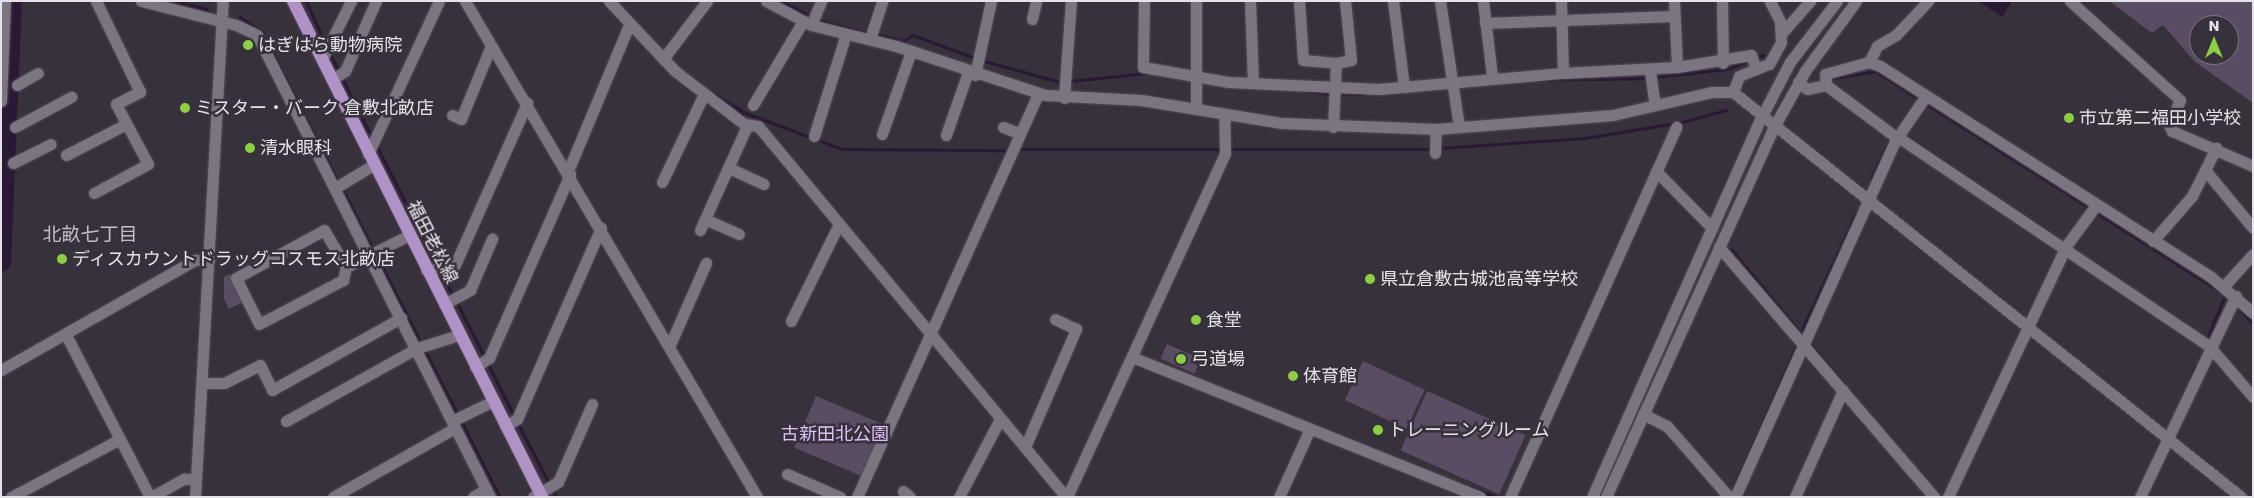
<!DOCTYPE html>
<meta charset="utf-8">
<style>
body{margin:0}
#map{position:relative;width:2254px;height:498px;overflow:hidden;background:#37313c;font-family:Poppins,"Noto Sans JP",sans-serif}
div>[style]{position:absolute}
[style*='--x']{left:calc(var(--x)*1px);top:calc(var(--y)*1px);width:calc(var(--w)*1px);rotate:calc(var(--a)*1deg)}
.green>*{inset:0;background:#594c63;transform-origin:0 0}
.water>*{inset:0;background:#2a1835}
.stream>*{height:3px;margin:-1.5px;padding:0 1.5px;transform-origin:1.5px;border-radius:1.5px;background:#2a1835}
.river>*{height:20px;margin:-10px;padding:0 10px;transform-origin:10px;border-radius:10px;background:#2a1835}
.roads{filter:drop-shadow(0 0 1px #534d56) drop-shadow(0 0 1px #534d56)}
.minor>*{height:11px;margin:-5.5px;padding:0 5.5px;transform-origin:5.5px;border-radius:5.5px;background:#7b7481}
.major>*{height:12px;margin:-6px;padding:0 6px;transform-origin:6px;border-radius:6px;background:#b192c7}
.dots>*{width:14px;height:14px;translate:-50% -50%;box-sizing:border-box;border:2px solid #37313c;border-radius:50%}
span{translate:-50% -50%;white-space:nowrap;text-align:center;line-height:1.15;-webkit-text-stroke:5px #37313c;paint-order:stroke}
.poi-label{font-size:18px;color:#e6e2e9}
.left{translate:0 -50%;text-align:left}
.street-label{font-size:18px;color:#e6e2e9}
.park-label{font-size:18px;color:#e1bffa}
.neighbourhood-label{font-size:19px;color:#c3bbc9}
.frame{position:absolute;inset:0;border:2px solid #e6e2e9;pointer-events:none}
.north{position:absolute;left:2189px;top:15px;width:50px;height:50px;box-sizing:border-box;background:#37313c;border:1px solid #7d7881;border-radius:50%;rotate:0deg;font-size:14px;font-weight:700;line-height:20px;text-align:center;color:#e6e2e9}
.north::after{content:'';display:block;margin:auto;width:18px;height:22px;background:#8ece43;clip-path:polygon(50% 0,100% 100%,50% 72%,0 100%)}
</style>
<div id="map">
<div class="green">
<div style="clip-path:polygon(evenodd,2109px 1px,2253px 1px,2253px 103px,2195px 62px,2163px 25px,2152px 33px,2109px 1px,2199px 25px,2229px 25px,2229px 55px,2199px 55px,2199px 25px)"></div>
<div style="clip-path:polygon(230px 274px,243px 302px,229px 309px,224px 299px,224px 277px)"></div>
<div style="left:1167px;top:344px;width:37px;height:16px;rotate:24deg"></div>
<div style="left:1363px;top:361px;width:68px;height:43px;rotate:25deg"></div>
<div style="left:1427px;top:391px;width:108px;height:65px;rotate:24deg"></div>
<div style="left:816px;top:396px;width:75px;height:56px;rotate:23deg"></div>
</div>
<div class="water">
<div style="clip-path:polygon(1978px 1px,2012px 1px,2002px 17px)"></div>
</div>
<div class="stream">
<div style="--x:176;--y:1;--w:31;--a:15"></div>
<div style="--x:306;--y:1;--w:49;--a:66"></div>
<div style="--x:781;--y:1;--w:45;--a:26.6"></div>
<div style="--x:821;--y:21;--w:49;--a:14"></div>
<div style="--x:240;--y:17;--w:27;--a:34"></div>
<div style="--x:262;--y:32;--w:169;--a:63"></div>
<div style="--x:875;--y:34;--w:30;--a:14"></div>
<div style="--x:904;--y:41;--w:11;--a:-34"></div>
<div style="--x:913;--y:35;--w:66;--a:20.4"></div>
<div style="--x:329;--y:52;--w:96;--a:63.4"></div>
<div style="--x:981;--y:60;--w:82;--a:15.6"></div>
<div style="--x:1060;--y:82;--w:88;--a:-5.8"></div>
<div style="--x:1654;--y:77;--w:73;--a:-6.3"></div>
<div style="--x:1727;--y:69;--w:39;--a:-21"></div>
<div style="--x:1829;--y:79;--w:47;--a:-9.9"></div>
<div style="--x:1875;--y:71;--w:412;--a:32.6"></div>
<div style="--x:1537;--y:80;--w:111;--a:-1"></div>
<div style="--x:1303;--y:91;--w:28;--a:6"></div>
<div style="--x:714;--y:94;--w:37;--a:31"></div>
<div style="--x:746;--y:113;--w:103;--a:20.6"></div>
<div style="--x:842;--y:149;--w:162;--a:0.4"></div>
<div style="--x:1337;--y:94;--w:27;--a:0"></div>
<div style="--x:736;--y:107;--w:15;--a:53"></div>
<div style="--x:1903;--y:134;--w:174;--a:34"></div>
<div style="--x:376;--y:145;--w:169;--a:63"></div>
<div style="--x:1441;--y:148;--w:144;--a:-4"></div>
<div style="--x:1585;--y:138;--w:98;--a:-9.4"></div>
<div style="--x:1682;--y:122;--w:46;--a:-15.3"></div>
<div style="--x:1017;--y:149;--w:204;--a:0"></div>
<div style="--x:1227;--y:149;--w:202;--a:0"></div>
<div style="--x:1871;--y:178;--w:55;--a:-63.9"></div>
<div style="--x:342;--y:188;--w:68;--a:63.1"></div>
<div style="--x:1731;--y:249;--w:114;--a:50.3"></div>
<div style="--x:376;--y:255;--w:272;--a:62.9"></div>
<div style="--x:456;--y:301;--w:129;--a:63.2"></div>
<div style="--x:2235;--y:305;--w:25;--a:45"></div>
<div style="--x:1800;--y:334;--w:134;--a:-65.3"></div>
<div style="--x:1808;--y:341;--w:56;--a:50.1"></div>
<div style="--x:2206;--y:341;--w:50;--a:-67.6"></div>
<div style="--x:2190;--y:380;--w:14;--a:-69"></div>
<div style="--x:517;--y:422;--w:85;--a:62.5"></div>
<div style="--x:1462;--y:484;--w:36;--a:21"></div>
<div style="--x:1730;--y:495;--w:165;--a:-66.1"></div>
</div>
<div class="river">
<div style="--x:1;--y:262;--w:261;--a:-87.6"></div>
</div>
<div class="roads">
<div class="minor">
<div style="--x:141;--y:1;--w:98;--a:14.2"></div>
<div style="--x:236;--y:25;--w:23;--a:25"></div>
<div style="--x:257;--y:35;--w:517;--a:63.24"></div>
<div style="--x:465;--y:1;--w:576;--a:59.51"></div>
<div style="--x:609;--y:1;--w:96;--a:46.7"></div>
<div style="--x:675;--y:71;--w:87;--a:37.5"></div>
<div style="--x:744;--y:124;--w:14;--a:8"></div>
<div style="--x:758;--y:126;--w:482;--a:50.3"></div>
<div style="--x:766;--y:1;--w:51;--a:28.1"></div>
<div style="--x:811;--y:25;--w:88;--a:13.9"></div>
<div style="--x:896;--y:46;--w:157;--a:18.2"></div>
<div style="--x:1045;--y:95;--w:96;--a:3"></div>
<div style="--x:1141;--y:100;--w:143;--a:9.3"></div>
<div style="--x:1282;--y:123;--w:154;--a:2.2"></div>
<div style="--x:1436;--y:129;--w:178;--a:-4.5"></div>
<div style="--x:1613;--y:115;--w:102;--a:-13.1"></div>
<div style="--x:1712;--y:92;--w:21;--a:0"></div>
<div style="--x:1733;--y:92;--w:650;--a:38.56"></div>
<div style="--x:1144;--y:1;--w:66;--a:90.9"></div>
<div style="--x:1143;--y:67;--w:86;--a:10"></div>
<div style="--x:1228;--y:82;--w:151;--a:2.7"></div>
<div style="--x:1379;--y:89;--w:185;--a:-5"></div>
<div style="--x:1250;--y:1;--w:81;--a:87.9"></div>
<div style="--x:1299;--y:1;--w:59;--a:86.1"></div>
<div style="--x:1303;--y:60;--w:33;--a:5"></div>
<div style="--x:1336;--y:63;--w:15;--a:-11"></div>
<div style="--x:1351;--y:60;--w:59;--a:-95.8"></div>
<div style="--x:1393;--y:1;--w:87;--a:82.7"></div>
<div style="--x:1440;--y:1;--w:127;--a:81.4"></div>
<div style="--x:1483;--y:1;--w:76;--a:83.2"></div>
<div style="--x:1561;--y:1;--w:72;--a:88.4"></div>
<div style="--x:1563;--y:73;--w:114;--a:-3"></div>
<div style="--x:1677;--y:67;--w:66;--a:-92.6"></div>
<div style="--x:1722;--y:1;--w:62;--a:89.1"></div>
<div style="--x:2070;--y:1;--w:148;--a:42"></div>
<div style="--x:2180;--y:100;--w:27;--a:114"></div>
<div style="--x:2169;--y:125;--w:7;--a:63"></div>
<div style="--x:2172;--y:131;--w:88;--a:23.4"></div>
<div style="--x:1032;--y:19;--w:18;--a:-77"></div>
<div style="--x:1485;--y:23;--w:189;--a:-2.1"></div>
<div style="--x:811;--y:25;--w:26;--a:-67"></div>
<div style="--x:1782;--y:33;--w:43;--a:-48.8"></div>
<div style="--x:870;--y:39;--w:40;--a:-72"></div>
<div style="--x:322;--y:59;--w:65;--a:-63.4"></div>
<div style="--x:663;--y:59;--w:73;--a:-52.8"></div>
<div style="--x:1869;--y:62;--w:18;--a:-63"></div>
<div style="--x:1877;--y:46;--w:22;--a:-30"></div>
<div style="--x:1896;--y:35;--w:47;--a:-46.7"></div>
<div style="--x:1677;--y:67;--w:75;--a:-9.2"></div>
<div style="--x:1751;--y:55;--w:15;--a:70"></div>
<div style="--x:1650;--y:71;--w:34;--a:82"></div>
<div style="--x:975;--y:75;--w:76;--a:-77.8"></div>
<div style="--x:332;--y:80;--w:16;--a:-35"></div>
<div style="--x:345;--y:71;--w:77;--a:-66.1"></div>
<div style="--x:1798;--y:82;--w:11;--a:38"></div>
<div style="--x:1807;--y:89;--w:19;--a:-12"></div>
<div style="--x:1826;--y:85;--w:89;--a:36.7"></div>
<div style="--x:17;--y:85;--w:24;--a:-30"></div>
<div style="--x:1826;--y:85;--w:11;--a:-95"></div>
<div style="--x:1825;--y:74;--w:46;--a:-15.3"></div>
<div style="--x:1869;--y:62;--w:12;--a:20"></div>
<div style="--x:1880;--y:66;--w:393;--a:32.5"></div>
<div style="--x:2211;--y:277;--w:55;--a:40.6"></div>
<div style="--x:1733;--y:92;--w:17;--a:-69"></div>
<div style="--x:1739;--y:76;--w:32;--a:-22"></div>
<div style="--x:1769;--y:64;--w:25;--a:-61"></div>
<div style="--x:1781;--y:42;--w:21;--a:-93"></div>
<div style="--x:1780;--y:21;--w:22;--a:-117"></div>
<div style="--x:1064;--y:98;--w:97;--a:-85.9"></div>
<div style="--x:1;--y:101;--w:100;--a:-87.7"></div>
<div style="--x:753;--y:105;--w:98;--a:-59.2"></div>
<div style="--x:1196;--y:108;--w:107;--a:-90"></div>
<div style="--x:452;--y:115;--w:10;--a:24"></div>
<div style="--x:461;--y:119;--w:79;--a:-67.7"></div>
<div style="--x:15;--y:127;--w:64;--a:-28.2"></div>
<div style="--x:1003;--y:127;--w:17;--a:21"></div>
<div style="--x:1333;--y:127;--w:64;--a:-87.3"></div>
<div style="--x:882;--y:134;--w:88;--a:-70.7"></div>
<div style="--x:946;--y:135;--w:67;--a:-70.8"></div>
<div style="--x:814;--y:136;--w:107;--a:-72.6"></div>
<div style="--x:1898;--y:137;--w:376;--a:33.9"></div>
<div style="--x:2210;--y:347;--w:66;--a:49.3"></div>
<div style="--x:1435;--y:153;--w:24;--a:-88"></div>
<div style="--x:368;--y:154;--w:169;--a:-65.1"></div>
<div style="--x:66;--y:155;--w:68;--a:-27.3"></div>
<div style="--x:13;--y:163;--w:42;--a:-26.6"></div>
<div style="--x:729;--y:168;--w:38;--a:25"></div>
<div style="--x:2205;--y:170;--w:75;--a:50.4"></div>
<div style="--x:568;--y:171;--w:158;--a:-67.3"></div>
<div style="--x:1656;--y:171;--w:80;--a:45.5"></div>
<div style="--x:662;--y:182;--w:98;--a:-64.5"></div>
<div style="--x:335;--y:188;--w:44;--a:-31.2"></div>
<div style="--x:94;--y:193;--w:61;--a:-28.2"></div>
<div style="--x:148;--y:164;--w:68;--a:-118.1"></div>
<div style="--x:116;--y:104;--w:27;--a:-27"></div>
<div style="--x:140;--y:92;--w:101;--a:-115.8"></div>
<div style="--x:705;--y:219;--w:37;--a:24"></div>
<div style="--x:700;--y:230;--w:114;--a:-65.7"></div>
<div style="--x:2153;--y:241;--w:60;--a:-49.1"></div>
<div style="--x:2192;--y:196;--w:54;--a:-63.4"></div>
<div style="--x:1719;--y:247;--w:330;--a:49.3"></div>
<div style="--x:346;--y:267;--w:43;--a:-120.7"></div>
<div style="--x:324;--y:230;--w:100;--a:151.4"></div>
<div style="--x:236;--y:278;--w:51;--a:63.4"></div>
<div style="--x:259;--y:324;--w:95;--a:-27.6"></div>
<div style="--x:343;--y:280;--w:13;--a:-77"></div>
<div style="--x:346;--y:267;--w:71;--a:-26.9"></div>
<div style="--x:426;--y:270;--w:28;--a:-6"></div>
<div style="--x:454;--y:267;--w:180;--a:-66"></div>
<div style="--x:2224;--y:286;--w:43;--a:-47.8"></div>
<div style="--x:444;--y:304;--w:30;--a:-28"></div>
<div style="--x:470;--y:290;--w:56;--a:-66.7"></div>
<div style="--x:791;--y:321;--w:108;--a:-63.7"></div>
<div style="--x:66;--y:335;--w:182;--a:62.6"></div>
<div style="--x:669;--y:347;--w:92;--a:-66.2"></div>
<div style="--x:1132;--y:357;--w:375;--a:21.9"></div>
<div style="--x:475;--y:367;--w:17;--a:-33"></div>
<div style="--x:489;--y:358;--w:201;--a:-66.2"></div>
<div style="--x:1;--y:370;--w:223;--a:-29.6"></div>
<div style="--x:195;--y:260;--w:14;--a:0"></div>
<div style="--x:202;--y:383;--w:22;--a:0"></div>
<div style="--x:224;--y:383;--w:40;--a:-26.6"></div>
<div style="--x:260;--y:365;--w:28;--a:64"></div>
<div style="--x:272;--y:390;--w:148;--a:-29.2"></div>
<div style="--x:1643;--y:414;--w:27;--a:27"></div>
<div style="--x:1667;--y:426;--w:94;--a:48.9"></div>
<div style="--x:286;--y:421;--w:150;--a:-29.1"></div>
<div style="--x:417;--y:348;--w:44;--a:-17.2"></div>
<div style="--x:452;--y:421;--w:46;--a:-26"></div>
<div style="--x:505;--y:426;--w:14;--a:-30"></div>
<div style="--x:517;--y:419;--w:209;--a:-66.3"></div>
<div style="--x:1025;--y:447;--w:129;--a:-66.6"></div>
<div style="--x:1076;--y:329;--w:23;--a:-155"></div>
<div style="--x:787;--y:474;--w:58;--a:23.5"></div>
<div style="--x:903;--y:491;--w:9;--a:41"></div>
<div style="--x:11;--y:497;--w:123;--a:-28"></div>
<div style="--x:151;--y:497;--w:38;--a:-29"></div>
<div style="--x:184;--y:479;--w:12;--a:0"></div>
<div style="--x:195;--y:497;--w:497;--a:-86.8"></div>
<div style="--x:333;--y:497;--w:140;--a:-29.5"></div>
<div style="--x:473;--y:497;--w:15;--a:-32"></div>
<div style="--x:533;--y:497;--w:29;--a:-31"></div>
<div style="--x:558;--y:482;--w:85;--a:-66.4"></div>
<div style="--x:857;--y:497;--w:442;--a:-65.8"></div>
<div style="--x:959;--y:497;--w:88;--a:-62.3"></div>
<div style="--x:1067;--y:497;--w:379;--a:-65.3"></div>
<div style="--x:1225;--y:153;--w:39;--a:-91"></div>
<div style="--x:1279;--y:497;--w:72;--a:-65.6"></div>
<div style="--x:1510;--y:497;--w:406;--a:-65.8"></div>
<div style="--x:1592;--y:497;--w:417;--a:-66"></div>
<div style="--x:1762;--y:116;--w:61;--a:-62.6"></div>
<div style="--x:1790;--y:62;--w:77;--a:-52.4"></div>
<div style="--x:1606;--y:497;--w:409;--a:-65.6"></div>
<div style="--x:1775;--y:125;--w:62;--a:-60.9"></div>
<div style="--x:1805;--y:71;--w:87;--a:-53.9"></div>
<div style="--x:1735;--y:497;--w:390;--a:-65.8"></div>
<div style="--x:1895;--y:141;--w:53;--a:-55.7"></div>
<div style="--x:1795;--y:497;--w:117;--a:-65.8"></div>
<div style="--x:1948;--y:497;--w:277;--a:-64.8"></div>
<div style="--x:2066;--y:246;--w:51;--a:-53.8"></div>
<div style="--x:2140;--y:497;--w:223;--a:-64.5"></div>
</div>
<div class="major">
<div style="--x:293;--y:1;--w:555;--a:63.34"></div>
</div>
</div>
<div class="dots">
<div style="left:248px;top:45px;background:#8ece43"></div>
<div style="left:185px;top:108px;background:#8ece43"></div>
<div style="left:2069px;top:118px;background:#8ece43"></div>
<div style="left:250px;top:148px;background:#8ece43"></div>
<div style="left:62px;top:259px;background:#8ece43"></div>
<div style="left:1370px;top:279px;background:#8ece43"></div>
<div style="left:1196px;top:320px;background:#8ece43"></div>
<div style="left:1181px;top:359px;background:#8ece43"></div>
<div style="left:1293px;top:376px;background:#8ece43"></div>
<div style="left:1378px;top:430px;background:#8ece43"></div>
</div>
<div class="poi-label">
<span class="left" style="left:258px;top:45px">はぎはら動物病院</span>
<span class="left" style="left:195px;top:108px">ミスター・バーク 倉敷北畝店</span>
<span class="left" style="left:2079px;top:118px">市立第二福田小学校</span>
<span class="left" style="left:260px;top:148px">清水眼科</span>
<span class="left" style="left:72px;top:259px">ディスカウントドラッグコスモス北畝店</span>
<span class="left" style="left:1380px;top:279px">県立倉敷古城池高等学校</span>
<span class="left" style="left:1206px;top:320px">食堂</span>
<span class="left" style="left:1191px;top:359px">弓道場</span>
<span class="left" style="left:1303px;top:376px">体育館</span>
<span class="left" style="left:1388px;top:430px">トレーニングルーム</span>
</div>
<div class="street-label">
<span style="left:432px;top:242px;rotate:63deg">福田老松線</span>
</div>
<div class="park-label">
<span style="left:835px;top:434px">古新田北公園</span>
</div>
<div class="neighbourhood-label">
<span style="left:90px;top:235px">北畝七丁目</span>
</div>
<div class="frame"></div>
<div class="north">N</div>
</div>
